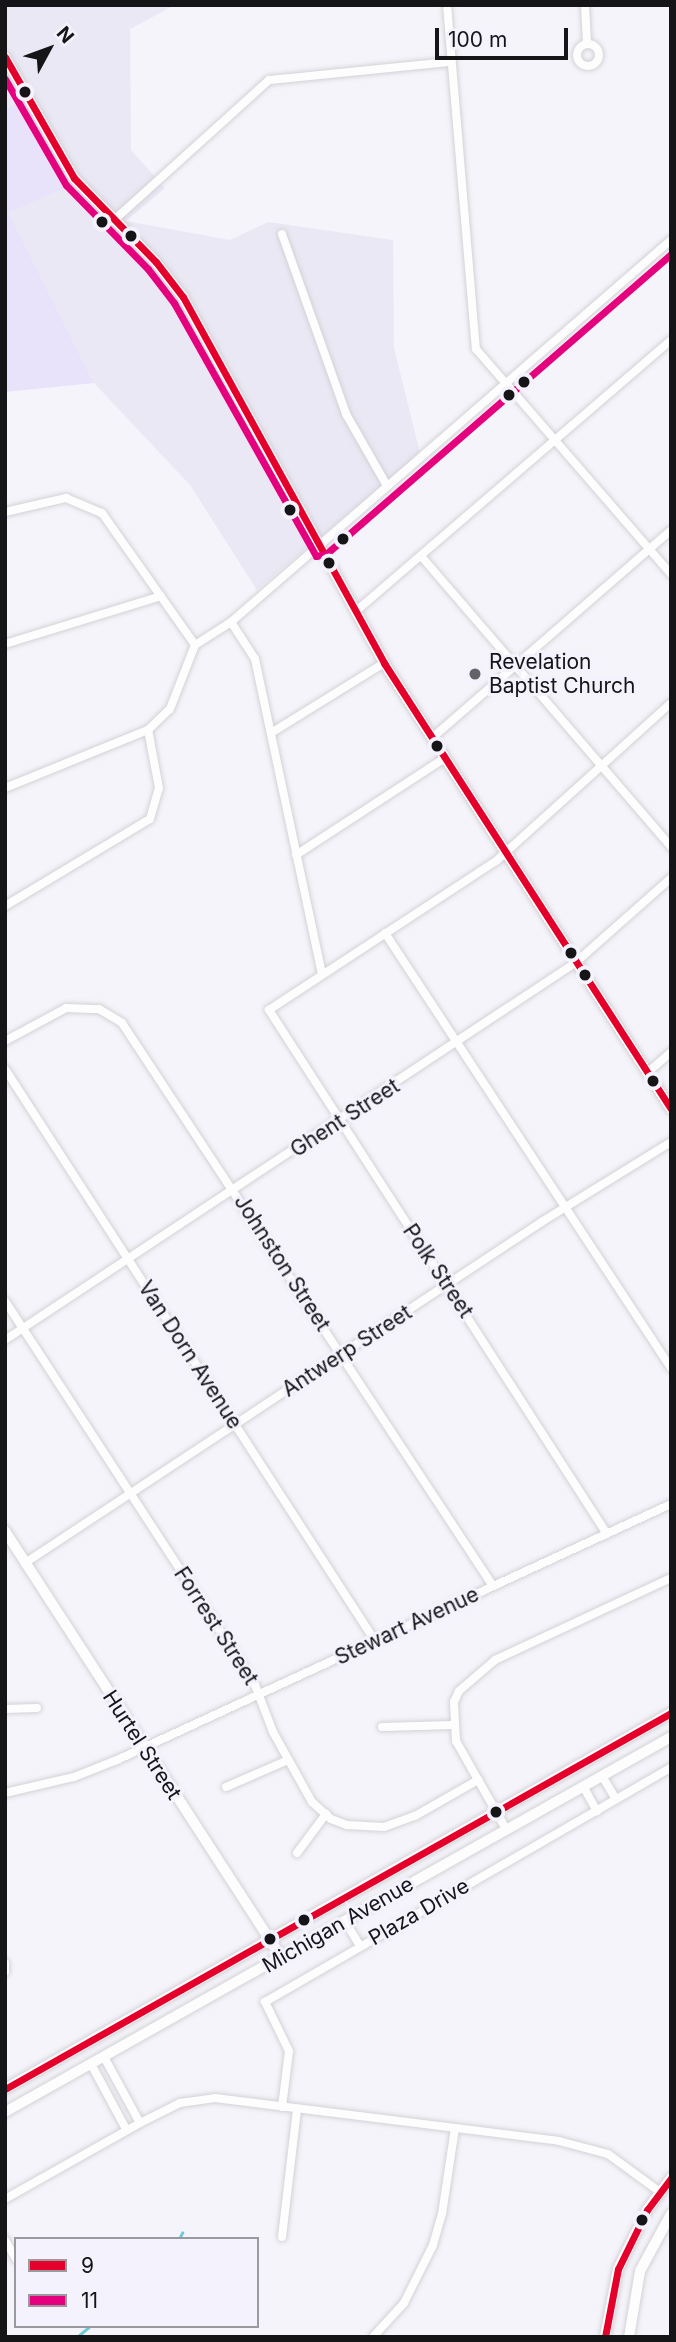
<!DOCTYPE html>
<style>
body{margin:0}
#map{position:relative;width:676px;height:2342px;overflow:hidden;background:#f5f4fa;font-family:Inter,sans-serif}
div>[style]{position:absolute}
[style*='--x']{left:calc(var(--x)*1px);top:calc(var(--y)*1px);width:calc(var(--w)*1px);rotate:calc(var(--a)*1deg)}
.built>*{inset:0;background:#eae8f4}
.green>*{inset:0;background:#e8e2fa}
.stream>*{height:2.5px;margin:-1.25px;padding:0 1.25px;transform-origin:1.25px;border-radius:1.25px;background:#6fcad8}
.roads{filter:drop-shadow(0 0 2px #d3d2d6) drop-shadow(0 0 2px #d3d2d6)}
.minor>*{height:8px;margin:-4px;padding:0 4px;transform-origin:4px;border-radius:4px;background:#fefdfe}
.minor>.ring{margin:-4px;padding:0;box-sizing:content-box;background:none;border:8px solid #fefdfe;border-radius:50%}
.tertiary>*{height:10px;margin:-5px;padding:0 5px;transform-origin:5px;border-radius:5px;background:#fefdfe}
.secondary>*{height:10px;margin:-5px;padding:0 5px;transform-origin:5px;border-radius:5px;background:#fefdfe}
.bus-1>*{height:7px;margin:-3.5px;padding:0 3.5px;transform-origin:3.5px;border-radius:3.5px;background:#e4002b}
.bus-2>*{height:7px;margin:-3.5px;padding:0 3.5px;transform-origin:3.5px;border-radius:3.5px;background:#e5007d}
.dots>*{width:19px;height:19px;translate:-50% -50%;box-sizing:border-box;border:4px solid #f4f2fc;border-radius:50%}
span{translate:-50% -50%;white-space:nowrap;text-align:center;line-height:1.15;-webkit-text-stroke:6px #f4f2fc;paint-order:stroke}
.poi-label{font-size:21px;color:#151417}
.left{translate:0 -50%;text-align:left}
.street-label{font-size:21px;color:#151417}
.frame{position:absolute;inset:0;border:7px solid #151417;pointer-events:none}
.legend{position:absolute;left:14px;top:2237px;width:245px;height:91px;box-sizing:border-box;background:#f4f2fc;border:2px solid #9b99a0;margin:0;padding:9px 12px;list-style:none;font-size:21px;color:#151417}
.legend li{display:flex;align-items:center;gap:14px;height:35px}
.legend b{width:35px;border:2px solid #9b99a0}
.north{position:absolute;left:14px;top:14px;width:70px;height:70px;-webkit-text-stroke:5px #f4f2fc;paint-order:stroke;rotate:49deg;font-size:19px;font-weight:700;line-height:28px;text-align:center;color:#151417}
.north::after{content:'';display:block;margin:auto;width:24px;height:32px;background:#151417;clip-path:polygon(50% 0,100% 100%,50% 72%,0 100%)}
.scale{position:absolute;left:435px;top:28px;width:133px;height:32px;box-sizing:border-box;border:4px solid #151417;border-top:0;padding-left:9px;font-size:21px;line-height:24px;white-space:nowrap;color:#151417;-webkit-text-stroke:5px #f4f2fc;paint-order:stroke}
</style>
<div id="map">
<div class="built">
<div style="clip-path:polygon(5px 5px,175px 5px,130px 29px,131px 150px,165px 188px,126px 221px,230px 240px,268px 222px,393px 240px,394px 348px,420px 453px,257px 590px,190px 485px,94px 383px,9px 213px,73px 183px,24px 100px,5px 110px)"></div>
</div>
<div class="green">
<div style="clip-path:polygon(28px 97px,77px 182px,9px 213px,94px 383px,5px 392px,5px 110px)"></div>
</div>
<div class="stream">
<div style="--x:179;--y:2239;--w:7;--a:-63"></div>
<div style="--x:77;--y:2337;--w:17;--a:-40"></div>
</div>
<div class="roads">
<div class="minor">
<div style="--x:447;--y:5;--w:345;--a:85.2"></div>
<div style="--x:476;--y:349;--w:298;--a:49.1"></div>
<div style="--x:585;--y:5;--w:39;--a:87"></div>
<div class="ring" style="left:577px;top:44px;width:14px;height:14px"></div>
<div style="--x:113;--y:221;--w:210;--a:-42.1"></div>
<div style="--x:269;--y:80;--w:182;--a:-5.7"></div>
<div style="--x:282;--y:234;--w:191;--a:70.4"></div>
<div style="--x:346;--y:414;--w:83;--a:60.3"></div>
<div style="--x:5;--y:512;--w:63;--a:-12.9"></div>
<div style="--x:66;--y:498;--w:39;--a:23"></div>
<div style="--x:102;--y:513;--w:161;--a:54.8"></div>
<div style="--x:421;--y:556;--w:384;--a:49.3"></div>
<div style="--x:355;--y:612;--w:417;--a:-40.7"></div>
<div style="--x:231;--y:622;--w:44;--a:57"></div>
<div style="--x:255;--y:659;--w:322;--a:78"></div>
<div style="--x:5;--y:644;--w:163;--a:-17.1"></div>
<div style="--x:195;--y:645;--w:43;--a:-32.6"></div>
<div style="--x:231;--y:622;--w:583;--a:-40.96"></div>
<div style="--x:271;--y:733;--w:133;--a:-31.8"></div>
<div style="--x:432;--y:738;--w:317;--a:-41"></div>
<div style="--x:5;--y:788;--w:154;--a:-22.1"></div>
<div style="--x:148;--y:730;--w:30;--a:-44"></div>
<div style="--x:170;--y:709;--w:69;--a:-68.7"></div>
<div style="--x:296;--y:855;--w:178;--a:-33.1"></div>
<div style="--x:5;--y:906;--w:169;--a:-31"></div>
<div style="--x:150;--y:819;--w:32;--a:-74"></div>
<div style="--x:159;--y:788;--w:59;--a:-100.7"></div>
<div style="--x:385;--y:933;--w:521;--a:56.68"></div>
<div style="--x:5;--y:1041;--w:69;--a:-28.4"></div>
<div style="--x:66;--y:1008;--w:33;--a:2"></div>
<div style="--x:99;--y:1009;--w:27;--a:31"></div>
<div style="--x:122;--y:1023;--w:674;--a:56.62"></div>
<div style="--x:5;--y:1069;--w:681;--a:57.1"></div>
<div style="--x:647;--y:1073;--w:32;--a:-41"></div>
<div style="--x:5;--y:1301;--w:458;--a:56.9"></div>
<div style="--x:255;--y:1685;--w:50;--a:69"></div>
<div style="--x:273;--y:1732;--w:80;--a:60.9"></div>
<div style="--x:312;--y:1802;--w:25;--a:42"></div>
<div style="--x:331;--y:1819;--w:17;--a:21"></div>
<div style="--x:347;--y:1825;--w:37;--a:3"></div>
<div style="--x:384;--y:1827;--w:33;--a:-20"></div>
<div style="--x:415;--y:1816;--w:73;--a:-29.7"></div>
<div style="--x:5;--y:1340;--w:683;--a:-33.48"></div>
<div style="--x:575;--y:963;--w:128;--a:-41.5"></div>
<div style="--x:607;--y:1534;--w:624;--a:-122.82"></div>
<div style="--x:269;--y:1010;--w:272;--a:-33.3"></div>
<div style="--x:496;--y:861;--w:236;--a:-42.1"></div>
<div style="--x:25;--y:1563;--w:621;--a:-33.43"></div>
<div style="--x:543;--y:1221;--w:150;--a:-31.7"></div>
<div style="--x:5;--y:1709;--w:32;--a:-2"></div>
<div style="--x:382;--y:1727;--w:71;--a:-1.6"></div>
<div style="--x:602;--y:1776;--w:27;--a:59"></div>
<div style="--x:583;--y:1786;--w:29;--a:61"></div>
<div style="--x:226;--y:1787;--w:68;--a:-23.5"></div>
<div style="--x:5;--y:1793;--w:71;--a:-13.1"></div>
<div style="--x:74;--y:1777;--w:46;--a:-21.6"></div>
<div style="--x:117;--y:1760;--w:610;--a:-24.8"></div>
<div style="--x:506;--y:1829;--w:101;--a:-119.6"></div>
<div style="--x:456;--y:1741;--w:39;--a:-93"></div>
<div style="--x:454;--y:1702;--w:12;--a:-66"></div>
<div style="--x:459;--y:1691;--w:48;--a:-40.7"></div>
<div style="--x:495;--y:1660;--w:194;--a:-25"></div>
<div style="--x:297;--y:1853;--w:49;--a:-53.4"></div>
<div style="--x:345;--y:1921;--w:29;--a:59"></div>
<div style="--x:5;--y:1963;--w:9;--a:90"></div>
<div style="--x:104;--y:2057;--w:75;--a:61.4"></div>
<div style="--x:91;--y:2064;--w:74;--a:61.7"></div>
<div style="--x:282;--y:2107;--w:56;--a:-82.9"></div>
<div style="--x:289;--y:2051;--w:55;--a:-116.1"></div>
<div style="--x:265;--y:2002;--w:469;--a:-30"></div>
<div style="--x:5;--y:2199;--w:155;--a:-29.4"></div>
<div style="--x:140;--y:2123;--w:45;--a:-26.6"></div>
<div style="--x:180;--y:2103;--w:35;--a:-8"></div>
<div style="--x:215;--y:2098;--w:347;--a:7.1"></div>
<div style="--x:559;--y:2141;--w:51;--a:14.9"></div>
<div style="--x:608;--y:2154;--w:64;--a:36.2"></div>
<div style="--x:282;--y:2237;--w:129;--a:-83.3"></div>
<div style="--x:5;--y:2240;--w:22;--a:60"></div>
<div style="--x:373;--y:2337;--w:46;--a:-47.6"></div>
<div style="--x:404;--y:2303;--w:65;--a:-63.4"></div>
<div style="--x:433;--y:2245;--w:32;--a:-74"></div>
<div style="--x:442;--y:2214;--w:87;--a:-81.4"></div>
</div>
<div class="tertiary">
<div style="--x:5;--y:57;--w:139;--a:60.3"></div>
<div style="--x:74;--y:178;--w:117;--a:45.7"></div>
<div style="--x:156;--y:262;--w:44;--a:52.4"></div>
<div style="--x:183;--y:297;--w:418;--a:61.2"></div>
<div style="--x:384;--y:663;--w:530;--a:57.24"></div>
<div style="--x:5;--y:1531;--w:508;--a:57.06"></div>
<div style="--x:605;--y:2337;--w:69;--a:-79.2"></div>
<div style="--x:618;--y:2269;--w:66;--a:-63.8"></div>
<div style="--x:647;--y:2210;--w:40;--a:-53"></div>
<div style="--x:629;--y:2337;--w:67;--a:-80.5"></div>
<div style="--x:640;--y:2271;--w:65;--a:-61.5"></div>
</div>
<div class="secondary">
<div style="--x:5;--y:2089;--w:765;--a:-29.45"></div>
<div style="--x:5;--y:2112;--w:764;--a:-29.38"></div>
</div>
</div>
<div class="bus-1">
<div style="--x:5;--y:57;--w:139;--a:60.3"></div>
<div style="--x:74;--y:178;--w:117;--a:45.7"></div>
<div style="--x:156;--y:262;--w:44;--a:52.4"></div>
<div style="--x:183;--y:297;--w:418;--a:61.2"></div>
<div style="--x:384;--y:663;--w:530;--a:57.24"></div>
<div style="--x:5;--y:2089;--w:765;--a:-29.45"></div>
<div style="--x:605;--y:2337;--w:69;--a:-79.2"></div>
<div style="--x:618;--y:2269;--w:66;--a:-63.8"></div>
<div style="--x:647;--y:2210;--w:40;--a:-53"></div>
</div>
<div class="bus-2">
<div style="--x:5;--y:79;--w:122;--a:60.1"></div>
<div style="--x:66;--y:185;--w:117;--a:45.7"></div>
<div style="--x:148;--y:269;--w:43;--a:52.6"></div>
<div style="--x:174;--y:303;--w:290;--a:60.7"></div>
<div style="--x:316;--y:556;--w:10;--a:-11"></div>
<div style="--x:326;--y:554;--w:457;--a:-41"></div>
</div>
<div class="dots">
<div style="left:25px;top:92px;background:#151417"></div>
<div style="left:102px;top:222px;background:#151417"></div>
<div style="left:131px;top:236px;background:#151417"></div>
<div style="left:524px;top:382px;background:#151417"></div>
<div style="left:509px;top:395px;background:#151417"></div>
<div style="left:290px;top:510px;background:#151417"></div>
<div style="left:343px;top:539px;background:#151417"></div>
<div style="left:329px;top:563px;background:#151417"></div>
<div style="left:475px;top:674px;background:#636266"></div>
<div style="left:437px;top:746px;background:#151417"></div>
<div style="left:571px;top:953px;background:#151417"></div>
<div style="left:585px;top:975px;background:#151417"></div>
<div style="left:653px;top:1081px;background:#151417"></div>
<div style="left:496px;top:1812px;background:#151417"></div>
<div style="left:304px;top:1920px;background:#151417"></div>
<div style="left:270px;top:1939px;background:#151417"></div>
<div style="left:642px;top:2220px;background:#151417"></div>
</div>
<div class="poi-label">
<span class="left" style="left:489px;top:674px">Revelation<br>Baptist Church</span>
</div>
<div class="street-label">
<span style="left:345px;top:1118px;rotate:-33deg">Ghent Street</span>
<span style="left:282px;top:1263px;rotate:57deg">Johnston Street</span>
<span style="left:438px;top:1271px;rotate:56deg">Polk Street</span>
<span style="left:347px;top:1351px;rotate:-33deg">Antwerp Street</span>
<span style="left:190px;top:1355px;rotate:57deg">Van Dorn Avenue</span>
<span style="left:216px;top:1626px;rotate:57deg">Forrest Street</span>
<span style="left:407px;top:1626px;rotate:-25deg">Stewart Avenue</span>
<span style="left:142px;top:1745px;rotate:57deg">Hurtel Street</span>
<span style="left:419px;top:1912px;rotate:-30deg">Plaza Drive</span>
<span style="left:338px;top:1925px;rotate:-30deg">Michigan Avenue</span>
</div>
<div class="frame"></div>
<ul class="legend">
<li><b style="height:9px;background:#e4002b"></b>9</li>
<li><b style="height:9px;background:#e5007d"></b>11</li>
</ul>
<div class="north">N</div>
<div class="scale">100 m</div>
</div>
